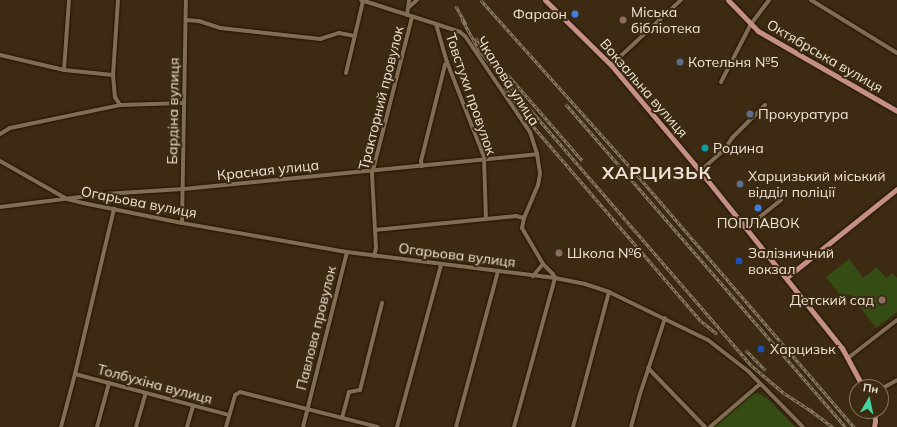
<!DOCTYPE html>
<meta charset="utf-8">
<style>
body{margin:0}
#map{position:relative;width:897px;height:427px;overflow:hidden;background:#3c2b12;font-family:Mulish,sans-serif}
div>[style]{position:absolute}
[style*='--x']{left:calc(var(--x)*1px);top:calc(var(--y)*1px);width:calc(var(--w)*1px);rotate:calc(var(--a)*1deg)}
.green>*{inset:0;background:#354d14}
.roads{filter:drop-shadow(0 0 1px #231300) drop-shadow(0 0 1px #231300)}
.minor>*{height:4px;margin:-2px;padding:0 2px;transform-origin:2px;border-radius:2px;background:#816d53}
.major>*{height:5px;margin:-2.5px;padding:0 2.5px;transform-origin:2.5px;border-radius:2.5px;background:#c58f88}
.rail>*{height:2.5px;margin-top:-1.25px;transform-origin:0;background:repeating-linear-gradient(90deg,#3c2b12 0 3px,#8f816d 0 6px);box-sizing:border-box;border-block:1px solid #8f816d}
.dots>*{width:11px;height:11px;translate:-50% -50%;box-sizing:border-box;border:2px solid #3c2b12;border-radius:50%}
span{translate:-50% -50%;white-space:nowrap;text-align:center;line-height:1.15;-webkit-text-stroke:4px #3c2b12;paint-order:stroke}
.poi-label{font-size:14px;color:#efe3d5}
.left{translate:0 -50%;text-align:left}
.right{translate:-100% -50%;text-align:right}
.street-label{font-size:14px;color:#efe3d5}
.district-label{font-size:18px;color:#efe3d5;font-weight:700;letter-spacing:1px}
.north{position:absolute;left:849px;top:379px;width:40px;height:40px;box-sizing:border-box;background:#3c2b12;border:1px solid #847560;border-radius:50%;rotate:9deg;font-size:11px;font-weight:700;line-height:16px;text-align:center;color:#efe3d5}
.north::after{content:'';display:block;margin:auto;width:14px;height:18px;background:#44d4a0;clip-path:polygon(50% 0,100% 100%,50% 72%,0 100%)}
</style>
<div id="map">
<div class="green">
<div style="clip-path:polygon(849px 259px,863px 278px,877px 267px,886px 278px,893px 273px,897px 278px,897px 312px,876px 328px,850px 294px,843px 299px,826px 277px)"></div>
<div style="clip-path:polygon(751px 393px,757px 393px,767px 398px,795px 427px,714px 427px)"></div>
</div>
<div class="roads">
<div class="minor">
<div style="--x:118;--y:0;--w:75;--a:93.8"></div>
<div style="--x:113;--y:75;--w:22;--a:85"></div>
<div style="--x:115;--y:97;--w:9;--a:58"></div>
<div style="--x:361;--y:0;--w:79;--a:17.7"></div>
<div style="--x:436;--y:24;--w:25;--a:18"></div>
<div style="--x:460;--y:32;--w:6;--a:39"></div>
<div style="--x:465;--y:36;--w:116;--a:55.9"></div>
<div style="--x:530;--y:132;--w:23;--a:72"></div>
<div style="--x:537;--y:154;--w:20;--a:81"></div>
<div style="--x:540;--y:174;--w:11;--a:100"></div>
<div style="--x:538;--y:185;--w:36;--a:113"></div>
<div style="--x:524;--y:218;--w:10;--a:101"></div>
<div style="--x:522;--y:228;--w:42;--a:59.7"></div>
<div style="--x:543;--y:264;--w:16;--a:130"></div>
<div style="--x:811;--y:0;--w:101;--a:31.6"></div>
<div style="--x:409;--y:7;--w:11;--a:-41"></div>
<div style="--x:407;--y:15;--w:15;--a:-82"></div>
<div style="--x:186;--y:20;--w:13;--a:4"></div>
<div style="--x:199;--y:21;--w:22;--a:18"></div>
<div style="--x:220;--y:28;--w:101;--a:6.3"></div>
<div style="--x:320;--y:39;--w:20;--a:-18"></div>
<div style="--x:339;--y:33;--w:16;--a:11"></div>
<div style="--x:436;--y:24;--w:40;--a:74"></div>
<div style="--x:447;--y:62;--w:102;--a:68.7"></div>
<div style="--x:484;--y:157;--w:62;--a:88.2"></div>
<div style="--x:0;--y:55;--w:66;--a:13.2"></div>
<div style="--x:64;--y:70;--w:49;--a:5.8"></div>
<div style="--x:611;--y:65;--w:96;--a:-42.9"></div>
<div style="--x:64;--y:70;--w:70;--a:-85.9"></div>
<div style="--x:346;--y:73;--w:74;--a:-76.7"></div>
<div style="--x:721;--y:82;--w:65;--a:-62.7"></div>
<div style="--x:751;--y:24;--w:30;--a:-53"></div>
<div style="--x:0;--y:134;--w:12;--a:-31"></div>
<div style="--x:10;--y:128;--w:112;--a:-11.8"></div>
<div style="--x:120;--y:105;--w:64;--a:-1.8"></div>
<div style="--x:0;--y:161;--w:77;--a:29.6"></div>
<div style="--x:67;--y:199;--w:16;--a:14"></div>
<div style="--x:83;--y:203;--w:101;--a:11.4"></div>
<div style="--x:182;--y:223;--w:168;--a:10"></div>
<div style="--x:347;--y:252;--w:210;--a:7.1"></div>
<div style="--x:555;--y:278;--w:31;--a:11"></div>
<div style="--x:585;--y:284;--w:25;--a:18"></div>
<div style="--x:609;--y:292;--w:110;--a:25.9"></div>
<div style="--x:708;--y:340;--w:51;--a:37.8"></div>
<div style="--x:748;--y:371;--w:78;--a:45.5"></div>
<div style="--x:422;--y:166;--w:5;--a:-101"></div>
<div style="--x:421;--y:161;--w:99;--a:-76"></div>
<div style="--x:445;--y:65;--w:4;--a:-56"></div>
<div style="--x:700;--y:171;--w:33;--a:-41"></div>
<div style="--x:725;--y:149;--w:13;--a:-58"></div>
<div style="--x:732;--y:138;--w:47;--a:-45"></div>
<div style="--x:0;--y:207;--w:105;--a:-7.1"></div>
<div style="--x:104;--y:194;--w:79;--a:-3.6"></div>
<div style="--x:183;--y:189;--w:356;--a:-5.6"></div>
<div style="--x:182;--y:223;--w:223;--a:-89"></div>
<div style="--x:746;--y:228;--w:45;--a:-38.7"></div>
<div style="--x:375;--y:230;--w:142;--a:-5.7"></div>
<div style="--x:516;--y:216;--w:8;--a:14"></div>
<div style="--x:374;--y:256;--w:8;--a:-76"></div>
<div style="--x:376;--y:248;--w:74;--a:-93.1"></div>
<div style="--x:372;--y:174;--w:162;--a:-75.7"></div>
<div style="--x:848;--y:358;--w:62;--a:-37.8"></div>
<div style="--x:648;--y:368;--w:82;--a:46"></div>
<div style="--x:75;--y:374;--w:159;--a:14.9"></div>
<div style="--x:881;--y:389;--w:18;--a:-29"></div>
<div style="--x:342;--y:418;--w:27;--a:-75"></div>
<div style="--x:349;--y:392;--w:11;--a:-10"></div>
<div style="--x:360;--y:390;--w:90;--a:-75.8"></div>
<div style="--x:61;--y:427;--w:55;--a:-75.2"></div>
<div style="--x:75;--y:374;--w:170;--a:-76.7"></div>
<div style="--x:97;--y:427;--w:46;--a:-74.7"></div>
<div style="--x:136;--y:427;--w:35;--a:-74"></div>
<div style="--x:187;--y:427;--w:22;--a:-74"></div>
<div style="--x:226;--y:427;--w:33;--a:-74"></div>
<div style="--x:235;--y:395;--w:6;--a:-31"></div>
<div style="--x:240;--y:392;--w:142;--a:14.2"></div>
<div style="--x:303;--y:427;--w:180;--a:-75.9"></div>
<div style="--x:397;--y:427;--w:168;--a:-74.8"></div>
<div style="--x:456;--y:427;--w:162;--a:-74.9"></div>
<div style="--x:514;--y:427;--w:155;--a:-74.6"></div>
<div style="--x:555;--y:278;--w:4;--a:-117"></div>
<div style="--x:553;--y:274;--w:14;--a:-135"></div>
<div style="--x:573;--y:427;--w:140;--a:-75.1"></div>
<div style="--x:631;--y:427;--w:34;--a:-75"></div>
<div style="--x:640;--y:394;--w:80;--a:-71.8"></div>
<div style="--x:710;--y:427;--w:66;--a:-40.7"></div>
</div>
<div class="major">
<div style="--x:545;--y:0;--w:93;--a:44.6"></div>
<div style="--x:611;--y:65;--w:138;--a:50"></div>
<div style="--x:700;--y:171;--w:227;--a:51.3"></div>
<div style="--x:842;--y:348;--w:44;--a:61.7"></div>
<div style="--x:728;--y:0;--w:43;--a:45.9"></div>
<div style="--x:758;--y:31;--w:160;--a:29.9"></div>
<div style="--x:787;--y:277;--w:141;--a:-38.7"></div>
<div style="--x:874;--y:411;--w:10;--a:84"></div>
<div style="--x:875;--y:421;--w:6;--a:99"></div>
</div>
</div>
<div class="rail">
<div style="--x:481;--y:0;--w:229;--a:48.2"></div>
<div style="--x:634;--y:171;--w:338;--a:49.3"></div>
<div style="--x:456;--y:6;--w:21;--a:61"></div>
<div style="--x:462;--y:19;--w:37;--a:61"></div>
<div style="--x:480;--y:51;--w:415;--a:49.2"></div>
<div style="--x:751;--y:365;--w:43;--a:40.3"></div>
<div style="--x:784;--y:393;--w:35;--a:33"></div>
<div style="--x:476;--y:38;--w:162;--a:49"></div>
<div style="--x:505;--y:87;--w:40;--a:55.1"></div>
<div style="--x:528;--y:120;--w:264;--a:49.3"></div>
<div style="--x:700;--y:320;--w:22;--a:39"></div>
<div style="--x:566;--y:104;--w:427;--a:49.1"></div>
<div style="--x:746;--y:350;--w:28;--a:46"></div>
<div style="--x:809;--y:409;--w:30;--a:37"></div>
</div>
<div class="dots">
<div style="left:575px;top:14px;background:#3f7fe0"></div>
<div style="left:623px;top:20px;background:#8d6e63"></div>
<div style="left:680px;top:62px;background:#5c6f8a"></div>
<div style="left:750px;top:114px;background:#5c6f8a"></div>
<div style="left:705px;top:148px;background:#0f9aa8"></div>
<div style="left:740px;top:184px;background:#5c6f8a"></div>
<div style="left:758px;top:208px;background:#3f7fe0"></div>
<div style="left:559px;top:253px;background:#8d6e63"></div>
<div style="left:739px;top:261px;background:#1a4fb4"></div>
<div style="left:882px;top:300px;background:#8d6e63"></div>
<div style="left:761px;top:349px;background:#1a4fb4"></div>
</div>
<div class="poi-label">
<span class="left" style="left:631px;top:20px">Міська<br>бібліотека</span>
<span class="right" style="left:567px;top:14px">Фараон</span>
<span class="left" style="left:688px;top:62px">Котельня №5</span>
<span class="left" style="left:758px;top:114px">Прокуратура</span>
<span class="left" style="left:713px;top:148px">Родина</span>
<span class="left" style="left:748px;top:184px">Харцизький міський<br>відділ поліції</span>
<span style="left:758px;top:223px">ПОПЛАВОК</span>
<span class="left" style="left:567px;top:253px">Школа №6</span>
<span class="left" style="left:748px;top:261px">Залізничний<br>вокзал</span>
<span class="right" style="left:874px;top:300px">Детский сад</span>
<span class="left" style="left:770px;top:349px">Харцизьк</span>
</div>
<div class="street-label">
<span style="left:825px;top:56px;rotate:30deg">Октябрська вулиця</span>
<span style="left:508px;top:81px;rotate:57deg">Чкалова улица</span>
<span style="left:644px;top:88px;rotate:49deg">Вокзальна вулиця</span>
<span style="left:471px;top:94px;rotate:71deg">Товстухи провулок</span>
<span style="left:381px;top:98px;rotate:-76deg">Тракторний провулок</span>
<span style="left:173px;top:111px;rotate:-89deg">Бардіна вулиця</span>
<span style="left:268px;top:170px;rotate:-6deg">Красная улица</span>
<span style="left:139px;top:202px;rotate:11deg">Огарьова вулиця</span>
<span style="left:457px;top:255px;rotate:7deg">Огарьова вулиця</span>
<span style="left:316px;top:328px;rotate:-76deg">Павлова провулок</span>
<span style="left:155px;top:384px;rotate:15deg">Толбухіна вулиця</span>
</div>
<div class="district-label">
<span style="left:657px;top:173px">ХАРЦИЗЬК</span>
</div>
<div class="north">Пн</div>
</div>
